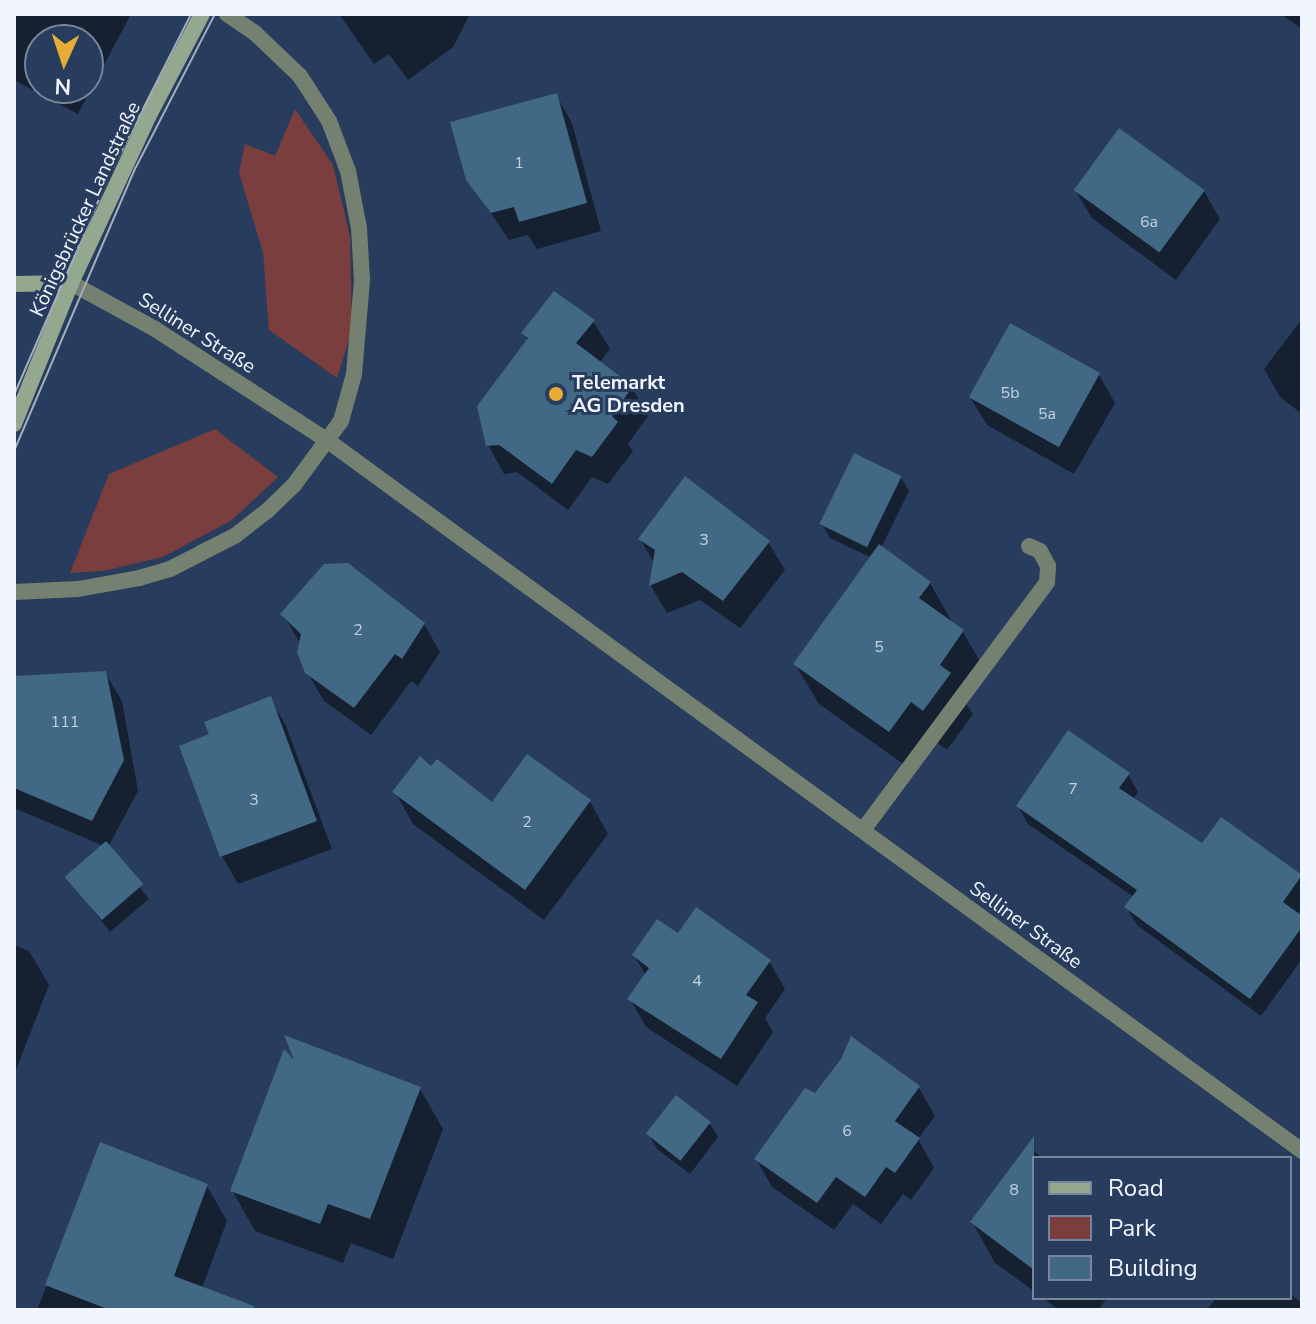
<!DOCTYPE html>
<meta charset="utf-8">
<style>
body{margin:0}
#map{position:relative;width:1316px;height:1324px;overflow:hidden;background:#283c5d;font-family:"Nunito Sans",sans-serif}
div>[style]{position:absolute}
[style*='--x']{left:calc(var(--x)*1px);top:calc(var(--y)*1px);width:calc(var(--w)*1px);rotate:calc(var(--a)*1deg)}
.green>*{inset:0;background:#7a3e3e}
.shadow>*{inset:0;background:#0007}
.building>*{inset:0;background:#416884;transform-origin:0 0}
.service>*{height:16px;margin:-8px;padding:0 8px;transform-origin:8px;border-radius:8px;background:#748171}
.minor>*{height:16px;margin:-8px;padding:0 8px;transform-origin:8px;border-radius:8px;background:#748171}
.secondary>*{height:16px;margin:-8px;padding:0 8px;transform-origin:8px;border-radius:8px;background:#93a88f}
.tram>*{height:2px;margin:-1px;padding:0 1px;transform-origin:1px;border-radius:1px;background:#a3aec0}
.dots>*{width:22px;height:22px;translate:-50% -50%;box-sizing:border-box;border:4px solid #283c5d;border-radius:50%}
span{translate:-50% -50%;white-space:nowrap;text-align:center;line-height:1.15;-webkit-text-stroke:6px #283c5d;paint-order:stroke}
.number-label{font-size:16px;color:#c4d2e0}
.number-label span{-webkit-text-stroke-width:0}
.street-label{font-size:20px;color:#f0f5fe}
.poi-label{font-size:20px;color:#f0f5fe;font-weight:700}
.left{translate:0 -50%;text-align:left}
.frame{position:absolute;inset:0;border:16px solid #f0f5fe;pointer-events:none}
.legend{position:absolute;left:1032px;top:1156px;width:260px;height:144px;box-sizing:border-box;background:#283c5d;border:2px solid #78869d;margin:0;padding:10px 14px;list-style:none;font-size:24px;color:#f0f5fe}
.legend li{display:flex;align-items:center;gap:16px;height:40px}
.legend b{width:40px;border:2px solid #78869d}
.north{position:absolute;left:24px;top:24px;width:80px;height:80px;box-sizing:border-box;background:#283c5d;border:2px solid #78869d;border-radius:50%;rotate:183deg;font-size:22px;font-weight:700;line-height:32px;text-align:center;color:#f0f5fe}
.north::after{content:'';display:block;margin:auto;width:28px;height:36px;background:#e6ac36;clip-path:polygon(50% 0,100% 100%,50% 72%,0 100%)}
</style>
<div id="map">
<div class="green">
<div style="clip-path:polygon(295px 109px,333px 165px,350px 236px,352px 330px,337px 378px,269px 330px,263px 252px,239px 173px,245px 144px,275px 156px)"></div>
<div style="clip-path:polygon(215px 429px,278px 477px,232px 520px,163px 557px,103px 571px,70px 573px,109px 474px)"></div>
</div>
<div class="shadow">
<div style="clip-path:polygon(evenodd,14px 14px,131px 14px,78px 114px,14px 80px,14px 14px,40px 40px,88px 40px,88px 88px,40px 88px,40px 40px)"></div>
<div style="clip-path:polygon(339px 14px,470px 14px,453px 47px,408px 80px,389px 54px,374px 64px)"></div>
<div style="clip-path:polygon(1281px 14px,1302px 14px,1302px 29px)"></div>
<div style="clip-path:polygon(556px 95px,572px 123px,601px 231px,537px 249px,528px 235px,509px 240px,468px 179px)"></div>
<div style="clip-path:polygon(1075px 190px,1204px 191px,1220px 219px,1176px 280px,1092px 218px)"></div>
<div style="clip-path:polygon(1302px 319px,1302px 414px,1280px 397px,1264px 369px)"></div>
<div style="clip-path:polygon(593px 321px,610px 349px,599px 363px,632px 388px,648px 416px,628px 444px,633px 451px,608px 484px,592px 477px,568px 510px,517px 472px,504px 474px,488px 445px,528px 341px,524px 333px)"></div>
<div style="clip-path:polygon(1099px 375px,1115px 403px,1074px 474px,987px 425px,970px 397px)"></div>
<div style="clip-path:polygon(901px 478px,909px 491px,881px 548px,930px 583px,953px 624px,963px 632px,986px 672px,965px 702px,973px 714px,947px 750px,935px 741px,913px 771px,819px 704px,795px 664px,872px 558px,830px 538px,822px 524px)"></div>
<div style="clip-path:polygon(640px 539px,768px 542px,785px 570px,740px 628px,700px 600px,667px 613px,651px 586px,655px 564px)"></div>
<div style="clip-path:polygon(283px 614px,424px 624px,440px 652px,418px 686px,411px 681px,371px 735px,324px 701px,307px 672px,301px 645px)"></div>
<div style="clip-path:polygon(105px 673px,122px 701px,138px 791px,108px 847px,149px 899px,110px 932px,68px 878px,104px 846px,14px 808px,14px 689px)"></div>
<div style="clip-path:polygon(270px 698px,286px 726px,332px 849px,238px 884px,222px 856px,182px 747px,211px 736px)"></div>
<div style="clip-path:polygon(1128px 774px,1138px 792px,1133px 799px,1203px 846px,1222px 820px,1302px 879px,1302px 907px,1297px 915px,1302px 918px,1302px 959px,1261px 1016px,1137px 925px,1127px 908px,1134px 897px,1028px 824px,1018px 806px)"></div>
<div style="clip-path:polygon(395px 792px,492px 805px,590px 802px,608px 834px,544px 920px,413px 824px)"></div>
<div style="clip-path:polygon(679px 936px,769px 961px,785px 989px,765px 1018px,773px 1032px,737px 1086px,646px 1027px,630px 999px,646px 976px,634px 955px)"></div>
<div style="clip-path:polygon(14px 945px,29px 951px,49px 985px,14px 1075px)"></div>
<div style="clip-path:polygon(299px 1069px,420px 1089px,443px 1129px,393px 1259px,351px 1243px,343px 1263px,255px 1231px,232px 1190px)"></div>
<div style="clip-path:polygon(919px 1088px,935px 1116px,918px 1139px,934px 1168px,911px 1200px,903px 1194px,881px 1224px,853px 1204px,834px 1230px,772px 1187px,756px 1159px)"></div>
<div style="clip-path:polygon(710px 1124px,718px 1137px,690px 1174px,657px 1149px,649px 1135px)"></div>
<div style="clip-path:polygon(101px 1145px,207px 1186px,227px 1221px,202px 1288px,258px 1310px,37px 1310px)"></div>
<div style="clip-path:polygon(1028px 1147px,1043px 1158px,1034px 1158px,1034px 1291px,995px 1263px,972px 1222px)"></div>
<div style="clip-path:polygon(1290px 1294px,1302px 1303px,1302px 1310px,1207px 1310px,1216px 1298px,1290px 1298px)"></div>
<div style="clip-path:polygon(1043px 1298px,1107px 1298px,1098px 1310px,1059px 1310px)"></div>
</div>
<div class="building">
<div style="clip-path:polygon(557px 93px,587px 203px,519px 222px,514px 207px,491px 213px,466px 180px,450px 122px)"></div>
<div style="left:1119px;top:128px;width:106px;height:77px;rotate:36deg"></div>
<div style="clip-path:polygon(554px 291px,595px 320px,576px 343px,633px 386px,612px 416px,618px 422px,592px 457px,576px 450px,552px 484px,499px 445px,486px 446px,477px 406px,528px 338px,521px 333px)"></div>
<div style="left:1010px;top:323px;width:103px;height:85px;rotate:29deg"></div>
<div style="left:854px;top:453px;width:53px;height:79px;rotate:26deg"></div>
<div style="clip-path:polygon(685px 476px,770px 541px,723px 601px,682px 572px,649px 586px,655px 550px,638px 539px)"></div>
<div style="clip-path:polygon(879px 544px,931px 582px,919px 598px,964px 630px,940px 665px,951px 673px,923px 711px,911px 702px,889px 732px,793px 664px)"></div>
<div style="clip-path:polygon(348px 563px,425px 623px,402px 659px,395px 654px,354px 708px,305px 673px,297px 652px,301px 634px,280px 614px,324px 564px)"></div>
<div style="clip-path:polygon(106px 671px,124px 760px,92px 821px,14px 788px,14px 676px)"></div>
<div style="clip-path:polygon(271px 696px,317px 821px,220px 857px,179px 746px,209px 734px,204px 722px)"></div>
<div style="clip-path:polygon(1068px 730px,1130px 773px,1119px 788px,1202px 843px,1221px 817px,1302px 875px,1283px 902px,1302px 916px,1302px 927px,1250px 999px,1124px 907px,1137px 890px,1016px 806px)"></div>
<div style="clip-path:polygon(527px 754px,591px 800px,525px 890px,392px 792px,420px 756px,431px 766px,437px 759px,492px 802px)"></div>
<div style="left:106px;top:841px;width:57px;height:55px;rotate:49deg"></div>
<div style="clip-path:polygon(696px 907px,771px 960px,746px 995px,758px 1002px,721px 1059px,627px 999px,649px 968px,632px 955px,657px 919px,678px 933px)"></div>
<div style="clip-path:polygon(284px 1035px,421px 1087px,370px 1219px,328px 1204px,320px 1224px,230px 1191px,284px 1049px,294px 1060px)"></div>
<div style="clip-path:polygon(851px 1036px,920px 1086px,895px 1121px,920px 1138px,895px 1173px,886px 1167px,865px 1197px,836px 1177px,817px 1203px,754px 1159px,805px 1088px,815px 1093px,841px 1059px)"></div>
<div style="left:676px;top:1095px;width:44px;height:49px;rotate:38deg"></div>
<div style="clip-path:polygon(1034px 1136px,1034px 1270px,970px 1222px)"></div>
<div style="clip-path:polygon(100px 1142px,208px 1184px,174px 1276px,254px 1306px,253px 1310px,110px 1310px,45px 1285px)"></div>
</div>
<div class="service">
<div style="--x:863;--y:830;--w:309;--a:-53.4"></div>
<div style="--x:1047;--y:582;--w:16;--a:-86"></div>
<div style="--x:1048;--y:566;--w:17;--a:-118"></div>
<div style="--x:1040;--y:551;--w:12;--a:-156"></div>
</div>
<div class="minor">
<div style="--x:71;--y:283;--w:96;--a:28.7"></div>
<div style="--x:155;--y:329;--w:206;--a:32.9"></div>
<div style="--x:328;--y:441;--w:1205;--a:36.09"></div>
<div style="--x:14;--y:592;--w:64;--a:-2.7"></div>
<div style="--x:78;--y:589;--w:62;--a:-10.2"></div>
<div style="--x:139;--y:578;--w:32;--a:-16"></div>
<div style="--x:170;--y:569;--w:35;--a:-27"></div>
<div style="--x:201;--y:553;--w:39;--a:-27"></div>
<div style="--x:236;--y:535;--w:39;--a:-38"></div>
<div style="--x:267;--y:511;--w:37;--a:-44"></div>
<div style="--x:294;--y:485;--w:79;--a:-53.7"></div>
<div style="--x:341;--y:421;--w:49;--a:-74.5"></div>
<div style="--x:354;--y:374;--w:94;--a:-85.1"></div>
<div style="--x:362;--y:280;--w:52;--a:-93.3"></div>
<div style="--x:359;--y:228;--w:58;--a:-100.9"></div>
<div style="--x:348;--y:171;--w:53;--a:-110.8"></div>
<div style="--x:329;--y:121;--w:54;--a:-122.8"></div>
<div style="--x:300;--y:76;--w:62;--a:-136.3"></div>
<div style="--x:255;--y:33;--w:34;--a:-146"></div>
</div>
<div class="secondary">
<div style="--x:14;--y:284;--w:57;--a:-1"></div>
<div style="--x:14;--y:424;--w:152;--a:-68"></div>
<div style="--x:71;--y:283;--w:183;--a:-65.1"></div>
<div style="--x:148;--y:117;--w:116;--a:-62.3"></div>
</div>
<div class="tram">
<div style="--x:14;--y:395;--w:241;--a:-66.5"></div>
<div style="--x:110;--y:174;--w:179;--a:-63.1"></div>
<div style="--x:14;--y:451;--w:309;--a:-66.8"></div>
<div style="--x:136;--y:167;--w:172;--a:-62.7"></div>
</div>
<div class="dots">
<div style="left:556px;top:394px;background:#e6ac36"></div>
</div>
<div class="number-label">
<span style="left:519px;top:163px">1</span>
<span style="left:1149px;top:222px">6a</span>
<span style="left:1010px;top:393px">5b</span>
<span style="left:1047px;top:414px">5a</span>
<span style="left:704px;top:540px">3</span>
<span style="left:358px;top:630px">2</span>
<span style="left:879px;top:647px">5</span>
<span style="left:65px;top:722px">111</span>
<span style="left:1073px;top:789px">7</span>
<span style="left:254px;top:800px">3</span>
<span style="left:527px;top:822px">2</span>
<span style="left:697px;top:981px">4</span>
<span style="left:847px;top:1131px">6</span>
<span style="left:1014px;top:1190px">8</span>
</div>
<div class="street-label">
<span style="left:85px;top:209px;rotate:-65deg">Königsbrücker Landstraße</span>
<span style="left:197px;top:333px;rotate:32deg">Selliner Straße</span>
<span style="left:1026px;top:925px;rotate:36deg">Selliner Straße</span>
</div>
<div class="poi-label">
<span class="left" style="left:572px;top:394px">Telemarkt<br>AG Dresden</span>
</div>
<div class="frame"></div>
<ul class="legend">
<li><b style="height:10px;background:#93a88f"></b>Road</li>
<li><b style="height:22px;background:#7a3e3e"></b>Park</li>
<li><b style="height:22px;background:#416884"></b>Building</li>
</ul>
<div class="north">N</div>
</div>
